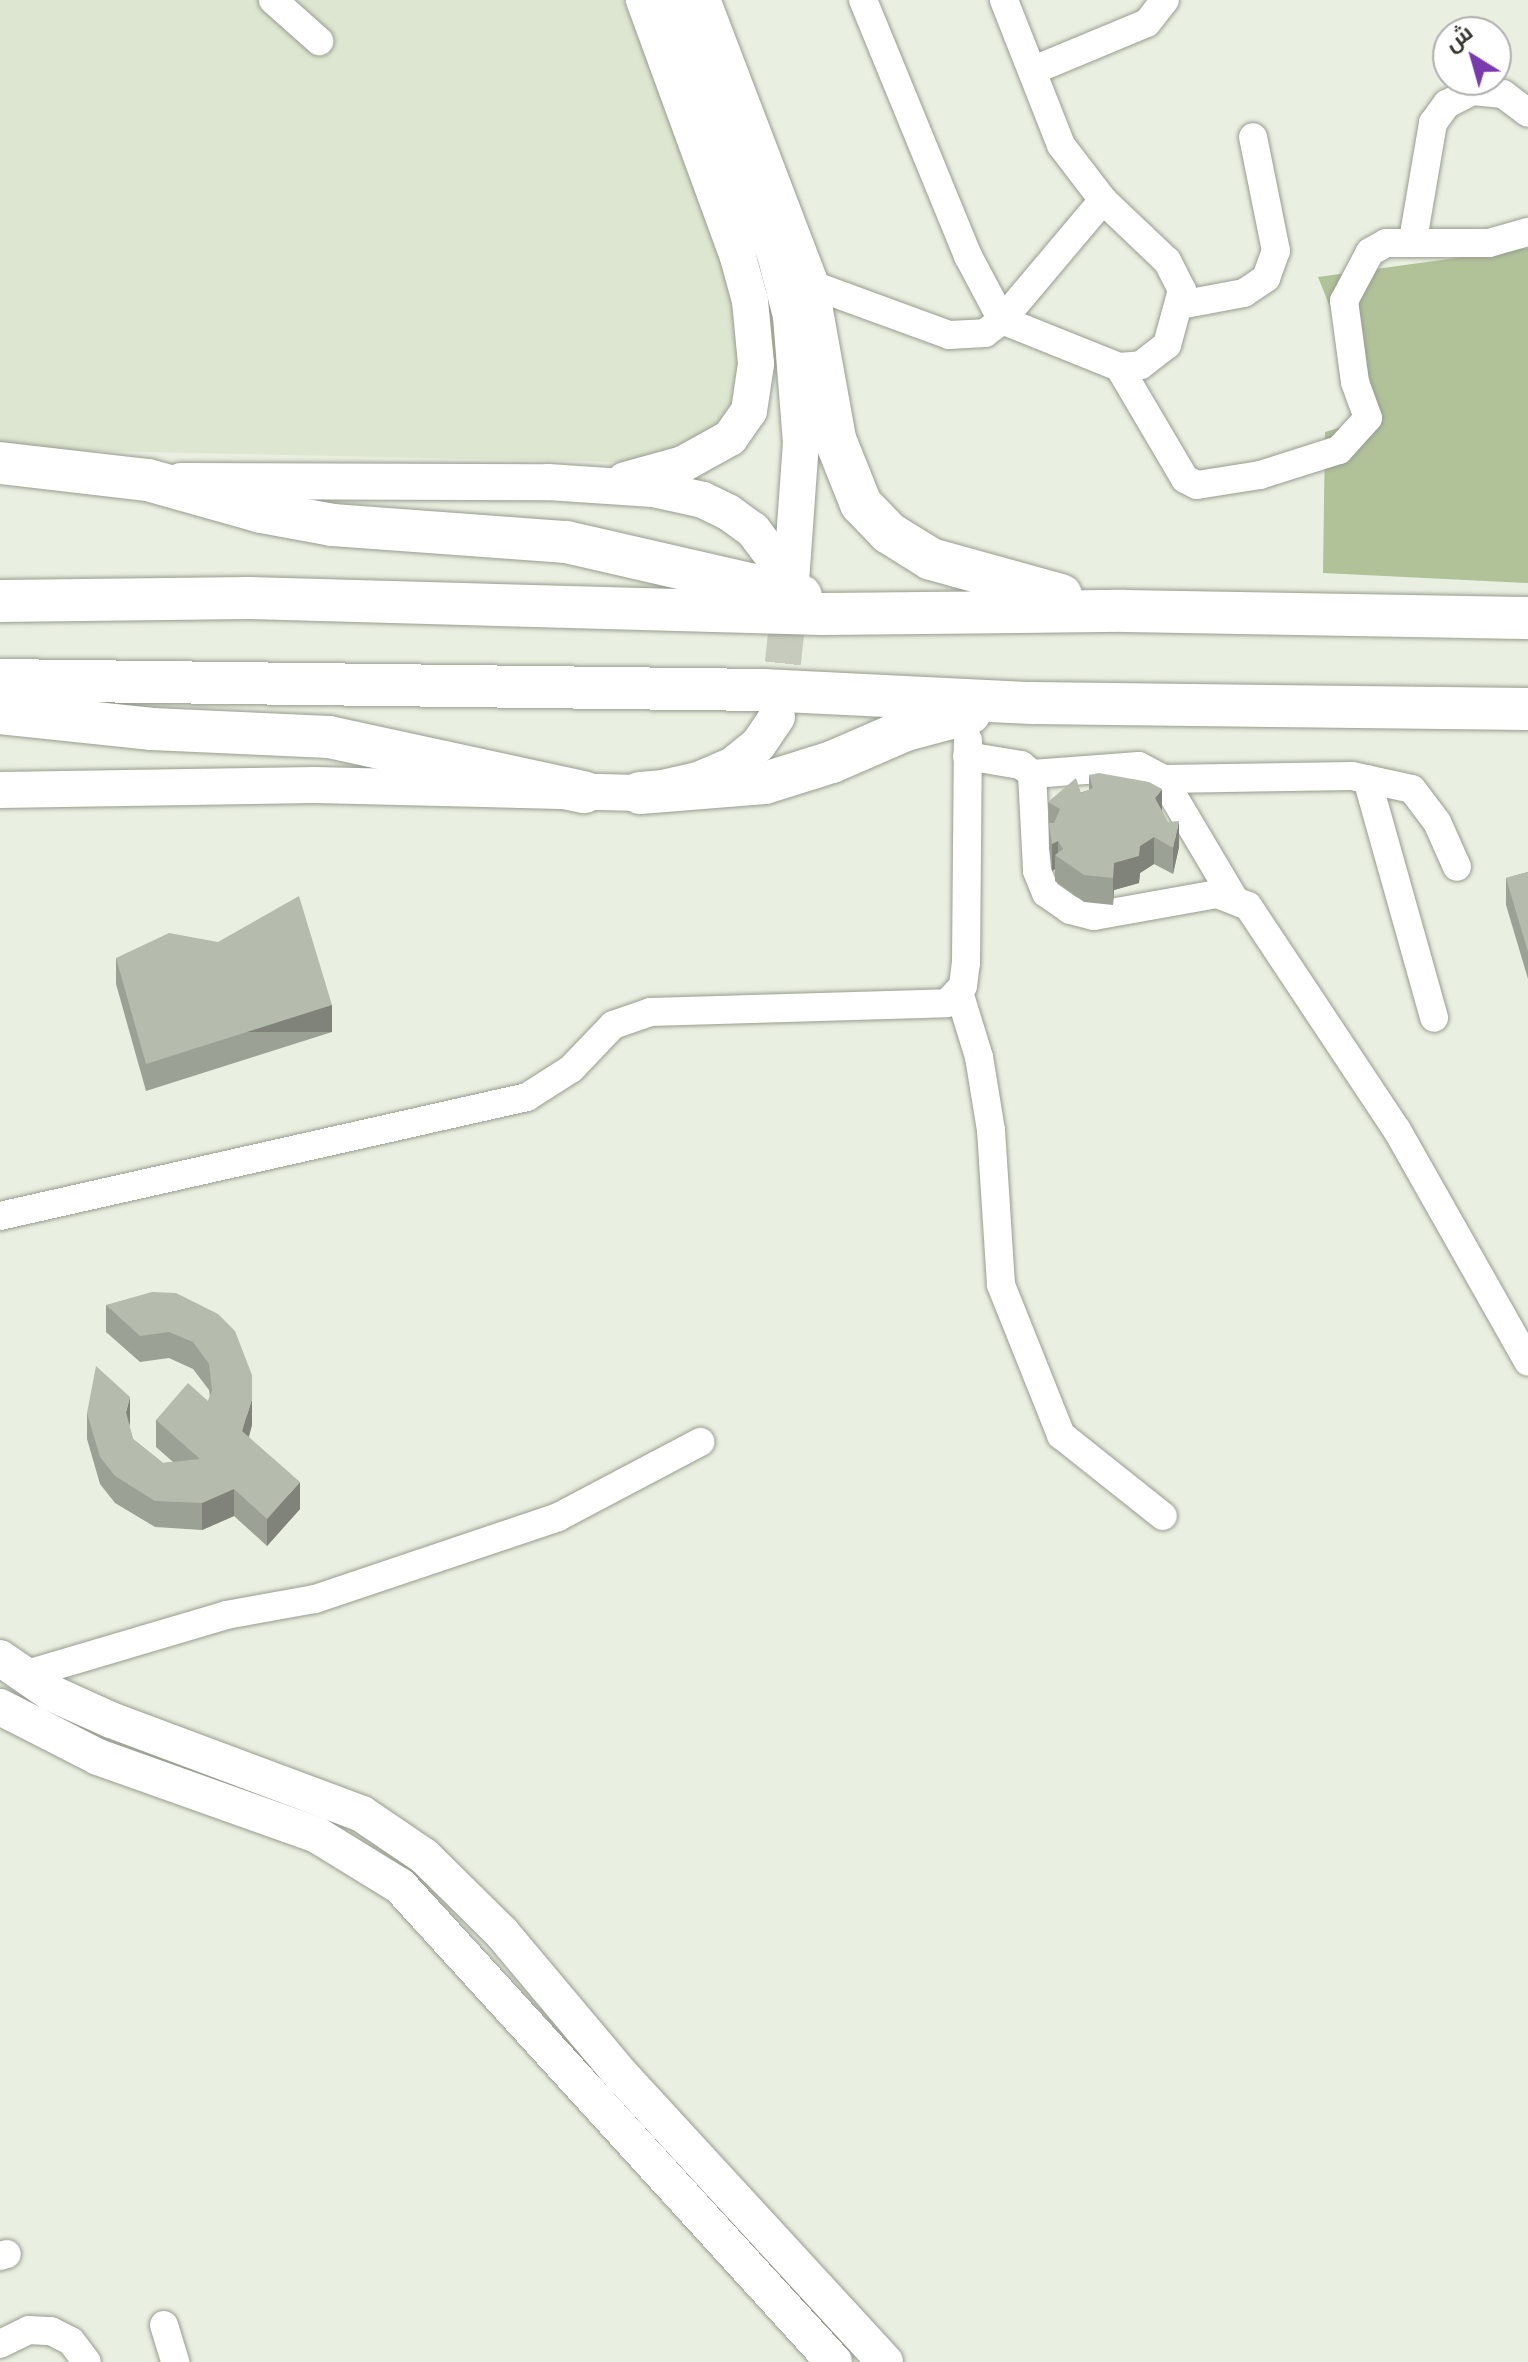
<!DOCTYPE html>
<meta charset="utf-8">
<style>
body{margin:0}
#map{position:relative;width:1528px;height:2362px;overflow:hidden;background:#eaf0e1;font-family:Roboto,Cairo,sans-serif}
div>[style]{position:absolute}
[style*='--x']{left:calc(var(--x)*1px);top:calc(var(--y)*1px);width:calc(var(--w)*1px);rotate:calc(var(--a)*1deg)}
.built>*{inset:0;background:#dde6d0}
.green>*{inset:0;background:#b1c299}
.major-tunnel>*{height:36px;margin-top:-18px;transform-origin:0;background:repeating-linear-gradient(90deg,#c6cbbe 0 36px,transparent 0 54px)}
.roads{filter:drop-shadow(0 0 2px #979c8f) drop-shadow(0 0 2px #979c8f)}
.minor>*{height:28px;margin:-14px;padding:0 14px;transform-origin:14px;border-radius:14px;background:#fff}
.major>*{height:36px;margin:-18px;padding:0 18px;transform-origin:18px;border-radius:18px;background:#fff}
.highway>*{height:42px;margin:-21px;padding:0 21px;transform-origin:21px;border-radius:21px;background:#fff}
.wall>*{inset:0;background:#9ca195}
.shaded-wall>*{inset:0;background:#7f8379;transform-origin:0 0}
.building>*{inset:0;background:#b5bbad}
span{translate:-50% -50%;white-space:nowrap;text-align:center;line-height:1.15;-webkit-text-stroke:8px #fff;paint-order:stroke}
.north{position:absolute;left:1432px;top:16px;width:80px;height:80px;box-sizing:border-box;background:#fff;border:2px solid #afb0ad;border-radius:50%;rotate:323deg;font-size:22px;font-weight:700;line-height:32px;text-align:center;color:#373933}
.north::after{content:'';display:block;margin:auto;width:28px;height:36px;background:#793aaf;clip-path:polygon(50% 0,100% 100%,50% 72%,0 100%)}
</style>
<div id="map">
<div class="built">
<div style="clip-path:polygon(0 0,623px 0,722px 250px,741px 326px,738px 403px,712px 433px,652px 457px,620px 462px,0 449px)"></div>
</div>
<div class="green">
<div style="clip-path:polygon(1528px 248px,1528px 583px,1323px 573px,1325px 432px,1345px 426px,1363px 390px,1318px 277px)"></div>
</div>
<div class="major-tunnel">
<div style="--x:777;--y:717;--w:130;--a:-83.8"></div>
</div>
<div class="roads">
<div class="minor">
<div style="--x:273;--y:0;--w:62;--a:41.7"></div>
<div style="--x:863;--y:0;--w:277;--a:67.7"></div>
<div style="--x:968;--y:256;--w:72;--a:62"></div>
<div style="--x:1002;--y:320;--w:126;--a:21.9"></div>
<div style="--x:1119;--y:367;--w:22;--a:-5"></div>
<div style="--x:1141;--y:365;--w:33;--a:-38"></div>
<div style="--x:1167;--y:345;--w:57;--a:-74.7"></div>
<div style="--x:1182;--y:290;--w:33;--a:-117"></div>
<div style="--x:1167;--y:261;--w:88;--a:-136.4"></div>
<div style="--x:1103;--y:200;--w:69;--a:-127.4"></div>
<div style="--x:1061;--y:145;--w:156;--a:-111.5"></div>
<div style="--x:1034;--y:70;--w:122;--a:-22.6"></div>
<div style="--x:1147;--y:23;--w:29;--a:-52"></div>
<div style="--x:1413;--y:240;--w:119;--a:-80.3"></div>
<div style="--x:1433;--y:123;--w:24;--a:-54"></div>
<div style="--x:1447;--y:104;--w:29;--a:-27"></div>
<div style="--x:1473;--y:91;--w:30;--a:6"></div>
<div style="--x:1503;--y:94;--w:31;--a:37"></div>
<div style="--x:807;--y:283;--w:151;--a:20.1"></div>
<div style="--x:949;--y:335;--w:36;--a:-3"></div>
<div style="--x:985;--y:333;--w:21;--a:-37"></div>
<div style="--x:1002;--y:320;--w:157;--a:-49.9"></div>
<div style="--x:1180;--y:305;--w:65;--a:-10.6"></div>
<div style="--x:1244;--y:293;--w:27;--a:-34"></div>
<div style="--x:1266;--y:278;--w:29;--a:-70"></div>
<div style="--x:1276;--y:251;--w:116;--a:-101.4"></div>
<div style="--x:1119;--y:367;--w:130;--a:59.5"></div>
<div style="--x:1185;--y:479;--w:13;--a:27"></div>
<div style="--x:1197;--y:485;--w:64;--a:-9"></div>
<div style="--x:1260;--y:475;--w:83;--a:-17.6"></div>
<div style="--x:1339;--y:450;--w:43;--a:-47.8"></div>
<div style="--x:1368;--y:418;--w:38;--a:-110"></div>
<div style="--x:1355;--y:382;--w:82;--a:-97.7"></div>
<div style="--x:1344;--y:301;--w:55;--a:-62"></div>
<div style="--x:1370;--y:252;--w:18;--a:-29"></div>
<div style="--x:1386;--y:243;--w:103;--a:0"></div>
<div style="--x:1489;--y:243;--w:41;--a:-15.8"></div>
<div style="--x:967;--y:756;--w:55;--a:9.5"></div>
<div style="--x:1021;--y:765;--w:14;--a:39"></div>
<div style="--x:1032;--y:774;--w:97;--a:87"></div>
<div style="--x:1037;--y:871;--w:24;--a:68"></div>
<div style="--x:1046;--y:893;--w:29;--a:35"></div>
<div style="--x:1070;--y:910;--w:25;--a:14"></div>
<div style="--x:1094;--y:916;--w:125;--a:-10.1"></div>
<div style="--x:1217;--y:894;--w:33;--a:21"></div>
<div style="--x:1248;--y:906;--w:269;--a:56.4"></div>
<div style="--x:1397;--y:1130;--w:266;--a:60.5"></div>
<div style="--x:1032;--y:774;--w:107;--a:-4.3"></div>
<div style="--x:1139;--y:766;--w:27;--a:28"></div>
<div style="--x:1163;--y:779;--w:137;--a:59.3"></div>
<div style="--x:1163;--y:779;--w:189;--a:-0.9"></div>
<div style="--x:1352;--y:776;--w:61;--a:12.2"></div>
<div style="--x:1412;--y:789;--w:41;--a:52.9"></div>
<div style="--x:1437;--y:822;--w:49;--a:66"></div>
<div style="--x:1367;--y:779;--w:248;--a:74.3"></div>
<div style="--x:959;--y:992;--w:68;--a:72.9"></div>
<div style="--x:979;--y:1057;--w:74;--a:80.7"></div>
<div style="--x:991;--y:1130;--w:155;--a:86.3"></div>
<div style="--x:1001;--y:1285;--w:162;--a:68.2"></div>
<div style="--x:1061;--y:1435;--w:130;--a:38.5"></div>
<div style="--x:0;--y:1216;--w:540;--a:-12.72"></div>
<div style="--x:527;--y:1097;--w:52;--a:-32.5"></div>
<div style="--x:571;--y:1069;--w:61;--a:-46.3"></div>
<div style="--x:613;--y:1025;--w:39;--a:-19"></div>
<div style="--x:650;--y:1012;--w:297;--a:-1.7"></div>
<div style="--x:947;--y:1003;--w:23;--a:-47"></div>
<div style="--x:963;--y:986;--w:23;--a:-83"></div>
<div style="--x:966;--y:963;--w:223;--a:-89.5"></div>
<div style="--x:24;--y:1675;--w:211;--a:-16.5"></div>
<div style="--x:226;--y:1615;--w:90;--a:-10.2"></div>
<div style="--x:315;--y:1599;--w:256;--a:-18.6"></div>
<div style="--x:558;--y:1517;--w:161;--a:-27.8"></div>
<div style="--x:0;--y:2256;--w:7;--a:-16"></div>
<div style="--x:164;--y:2325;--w:39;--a:73"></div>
<div style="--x:0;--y:2344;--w:32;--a:-26"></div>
<div style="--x:29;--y:2330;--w:22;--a:3"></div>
<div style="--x:51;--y:2331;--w:22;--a:27"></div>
<div style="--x:71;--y:2341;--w:26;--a:53"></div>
</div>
<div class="major">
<div style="--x:677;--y:0;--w:272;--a:68.9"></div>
<div style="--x:775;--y:254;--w:64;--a:75.5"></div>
<div style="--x:791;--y:316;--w:126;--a:85.5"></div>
<div style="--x:801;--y:442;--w:139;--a:94.1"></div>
<div style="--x:625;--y:480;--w:60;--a:-15.4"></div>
<div style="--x:683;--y:464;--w:54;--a:-29"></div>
<div style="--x:730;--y:438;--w:33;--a:-55"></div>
<div style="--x:749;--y:411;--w:48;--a:-81.5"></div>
<div style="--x:756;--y:364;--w:63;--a:-95.4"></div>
<div style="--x:750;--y:301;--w:46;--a:-105.3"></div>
<div style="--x:738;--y:257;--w:274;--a:-110.1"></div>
<div style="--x:181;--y:481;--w:367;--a:0.2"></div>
<div style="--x:548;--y:482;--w:105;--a:3.8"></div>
<div style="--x:653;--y:489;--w:51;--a:12.4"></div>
<div style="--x:703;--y:500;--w:28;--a:26"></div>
<div style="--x:728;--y:512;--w:31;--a:36"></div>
<div style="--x:753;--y:530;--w:64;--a:53.3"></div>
<div style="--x:0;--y:790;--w:315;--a:-0.9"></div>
<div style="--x:315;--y:785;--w:325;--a:1.4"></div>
<div style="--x:640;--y:793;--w:59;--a:-12.6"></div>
<div style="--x:698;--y:780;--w:38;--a:-23"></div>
<div style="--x:733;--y:765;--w:32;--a:-39"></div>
<div style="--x:758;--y:745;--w:34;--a:-56"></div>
<div style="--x:0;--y:1658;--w:62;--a:34.5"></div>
<div style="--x:51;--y:1693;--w:66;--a:24.2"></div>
<div style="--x:111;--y:1720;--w:268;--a:20.5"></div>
<div style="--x:362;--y:1814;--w:75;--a:34.1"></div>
<div style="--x:424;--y:1856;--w:110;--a:44.6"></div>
<div style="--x:502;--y:1933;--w:188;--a:50"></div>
<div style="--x:623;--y:2077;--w:387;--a:47.4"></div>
<div style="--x:0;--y:1707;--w:110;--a:27"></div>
<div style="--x:98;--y:1757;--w:232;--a:19.6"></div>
<div style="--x:317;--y:1835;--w:97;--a:31.6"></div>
<div style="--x:400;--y:1886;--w:644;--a:47.64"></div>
</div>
<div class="highway">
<div style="--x:699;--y:0;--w:303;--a:69.1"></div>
<div style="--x:807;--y:283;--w:158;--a:79.8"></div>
<div style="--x:835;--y:439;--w:70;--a:68.2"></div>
<div style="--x:861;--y:504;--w:40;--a:46"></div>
<div style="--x:889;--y:533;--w:49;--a:31.8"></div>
<div style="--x:931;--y:559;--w:135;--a:15.5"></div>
<div style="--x:0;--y:463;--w:149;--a:6.6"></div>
<div style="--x:148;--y:480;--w:118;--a:15.7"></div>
<div style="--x:262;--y:512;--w:72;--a:10.4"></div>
<div style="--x:333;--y:525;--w:234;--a:4.2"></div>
<div style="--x:566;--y:542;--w:241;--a:12.9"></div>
<div style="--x:0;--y:601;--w:249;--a:-0.7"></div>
<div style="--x:249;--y:598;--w:573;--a:1.6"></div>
<div style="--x:822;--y:614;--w:303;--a:-0.6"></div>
<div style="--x:1125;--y:611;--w:403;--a:1"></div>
<div style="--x:0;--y:680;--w:763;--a:0.75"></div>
<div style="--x:763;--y:690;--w:269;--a:2.8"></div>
<div style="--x:1032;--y:703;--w:496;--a:0.7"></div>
<div style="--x:0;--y:713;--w:153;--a:6"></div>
<div style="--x:152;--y:729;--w:177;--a:2.6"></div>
<div style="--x:329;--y:737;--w:261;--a:12.2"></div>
<div style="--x:640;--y:793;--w:125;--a:-4.6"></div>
<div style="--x:765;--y:783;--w:70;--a:-17.4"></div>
<div style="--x:832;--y:762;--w:81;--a:-23.4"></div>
<div style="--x:906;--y:730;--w:66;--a:-14.9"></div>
</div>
</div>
<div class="wall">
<div style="clip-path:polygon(1089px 775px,1162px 811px,1179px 847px,1173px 874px,1154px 864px,1140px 873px,1139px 883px,1114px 890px,1113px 905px,1084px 902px,1055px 881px,1055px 869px,1052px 871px,1049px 849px,1048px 802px,1089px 790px)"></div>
<div style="clip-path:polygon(1528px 872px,1528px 979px,1506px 905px,1506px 878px)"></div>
<div style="clip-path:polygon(116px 958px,332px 1032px,146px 1091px,116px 984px)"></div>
<div style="clip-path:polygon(176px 1293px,252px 1425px,249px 1437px,300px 1509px,267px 1546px,234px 1516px,202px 1530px,155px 1527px,115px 1503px,100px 1484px,87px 1439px,87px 1413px,129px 1425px,133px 1439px,163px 1463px,173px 1462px,156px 1447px,156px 1420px,208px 1401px,210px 1397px,209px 1390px,193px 1369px,169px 1358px,140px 1362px,106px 1332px,106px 1305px)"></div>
</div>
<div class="shaded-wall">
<div style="clip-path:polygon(1162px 789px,1162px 816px,1155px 798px)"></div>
<div style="clip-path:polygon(1179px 821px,1179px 847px,1173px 874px,1173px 848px)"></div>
<div style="clip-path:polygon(1154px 837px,1154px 864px,1140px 873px,1139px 883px,1114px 890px,1113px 905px,1113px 878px,1114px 863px)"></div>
<div style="clip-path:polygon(1058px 841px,1058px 857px,1055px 855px,1055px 869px,1052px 871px,1052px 844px)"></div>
<div style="left:332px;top:1005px;width:27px;height:195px;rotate:90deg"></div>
<div style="clip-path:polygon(130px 1397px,130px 1423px,126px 1439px,126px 1412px)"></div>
<div style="clip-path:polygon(252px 1399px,252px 1425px,242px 1457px,242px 1431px)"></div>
<div style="clip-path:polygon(300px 1482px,300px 1509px,267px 1546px,267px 1519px)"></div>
<div style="clip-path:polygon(234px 1489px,234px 1516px,202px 1530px,202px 1503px)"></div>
</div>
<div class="building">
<div style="clip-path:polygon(1099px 773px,1149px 782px,1162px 789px,1155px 798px,1168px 822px,1179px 821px,1173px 848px,1154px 837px,1140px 846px,1139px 856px,1114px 863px,1113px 878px,1084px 875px,1055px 855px,1063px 849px,1058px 841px,1052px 844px,1049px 823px,1054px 823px,1060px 809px,1048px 802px,1076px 778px,1081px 793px,1093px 788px,1089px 775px)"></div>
<div style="clip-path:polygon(1528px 872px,1528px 952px,1506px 878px)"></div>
<div style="clip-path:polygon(299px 896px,332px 1005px,146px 1064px,116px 958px,169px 933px,218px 942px)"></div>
<div style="clip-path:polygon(152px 1292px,176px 1293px,218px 1314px,235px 1331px,252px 1375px,252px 1399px,242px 1431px,300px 1482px,267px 1519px,234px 1489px,202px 1503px,155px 1501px,115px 1476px,100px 1457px,87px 1413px,96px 1366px,130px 1397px,126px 1412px,133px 1439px,163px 1463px,200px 1459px,156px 1420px,188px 1383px,208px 1401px,212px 1390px,209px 1364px,193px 1342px,169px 1332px,140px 1336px,106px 1305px)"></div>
</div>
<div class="north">ش</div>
</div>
